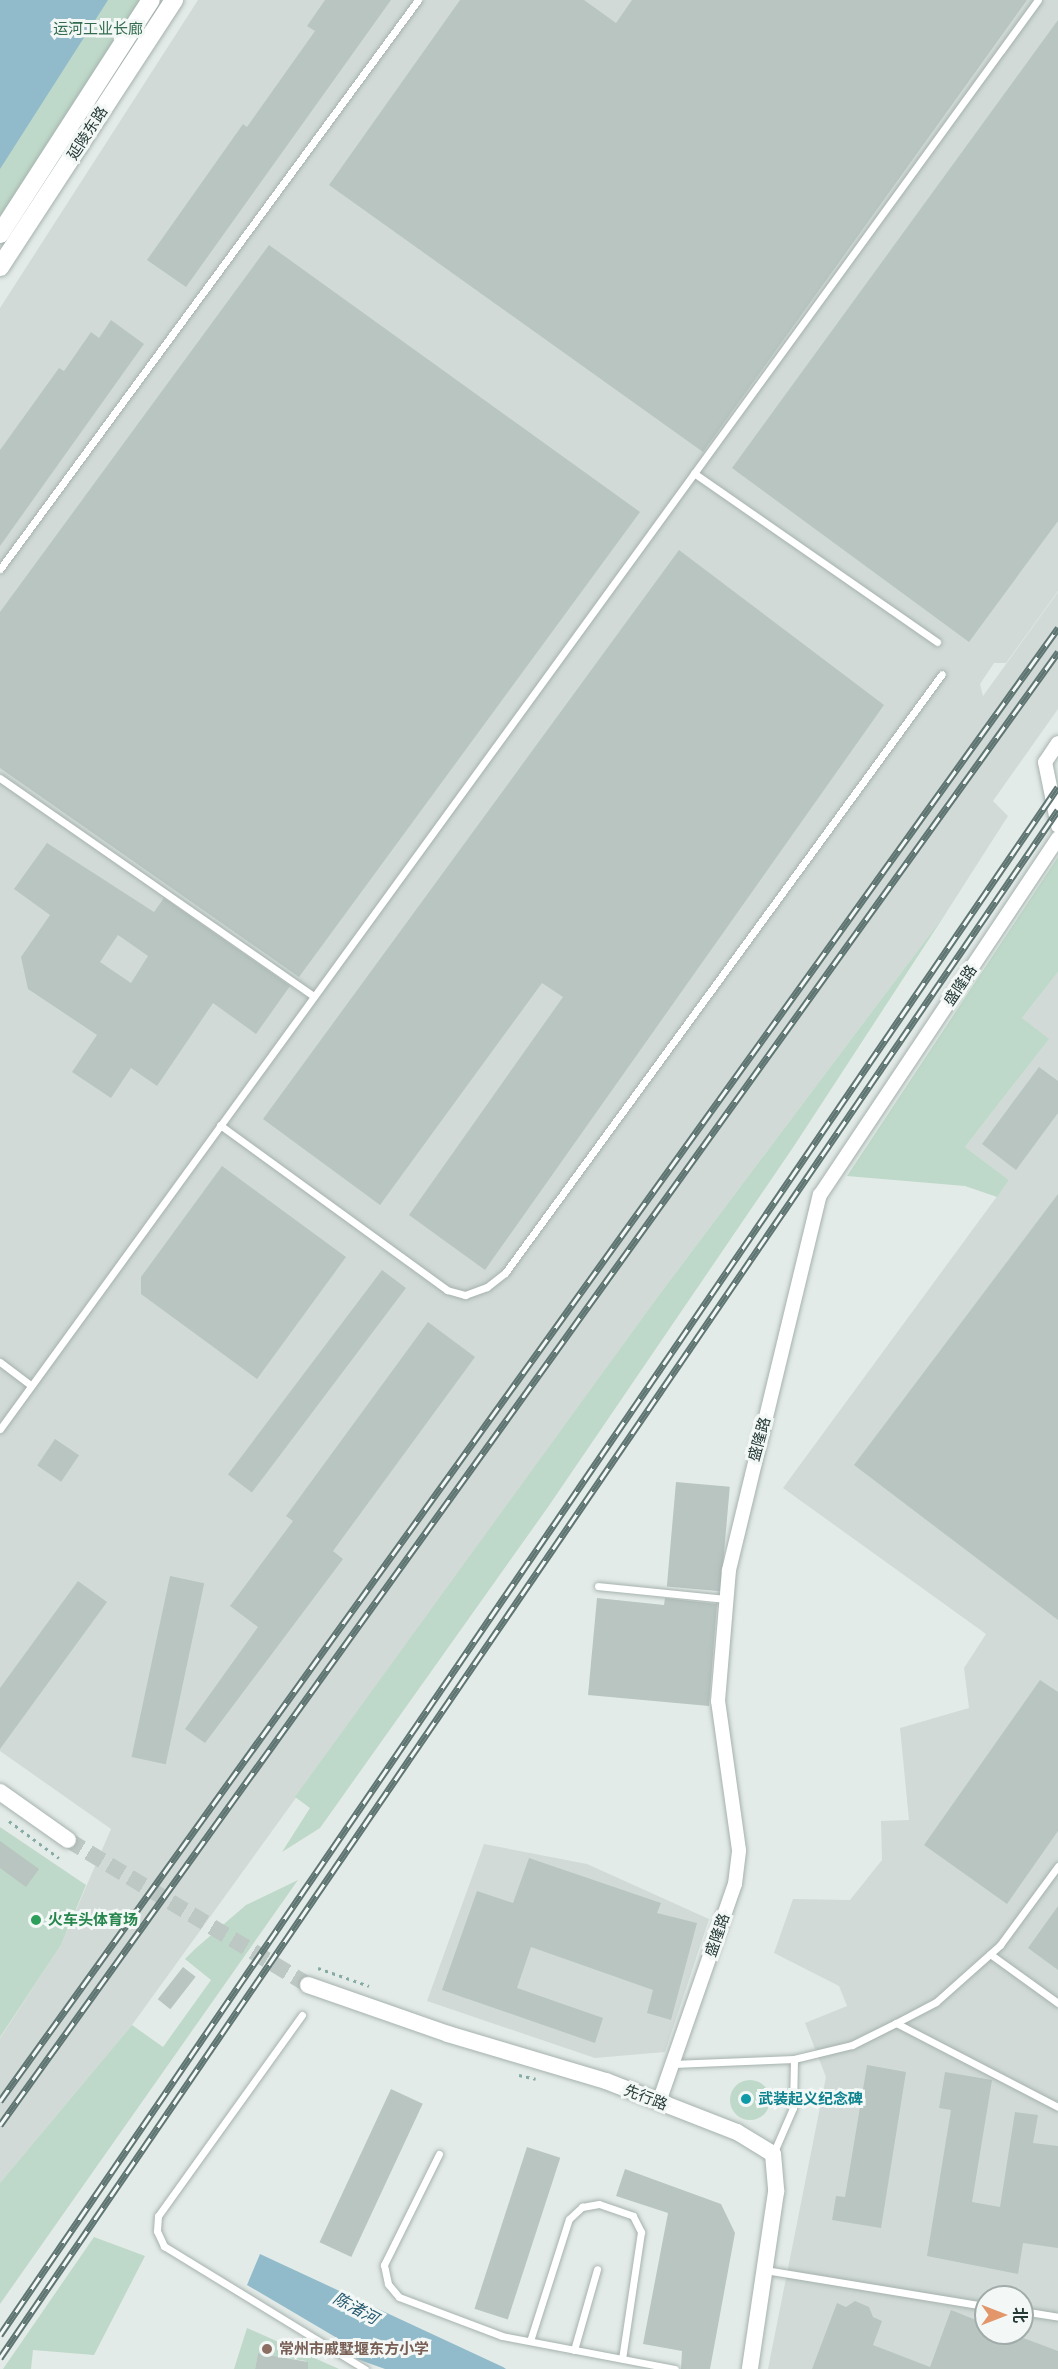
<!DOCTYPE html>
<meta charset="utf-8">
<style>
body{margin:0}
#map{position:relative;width:1058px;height:2369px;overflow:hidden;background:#e3ebe8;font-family:"IBM Plex Sans","Noto Sans SC",sans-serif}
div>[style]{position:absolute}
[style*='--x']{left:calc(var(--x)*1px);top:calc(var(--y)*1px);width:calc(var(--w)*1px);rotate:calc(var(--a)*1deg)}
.built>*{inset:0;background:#d1dad7}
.green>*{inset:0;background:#bed9c9}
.round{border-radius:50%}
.water>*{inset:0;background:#91baca}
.building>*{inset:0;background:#b8c5c1;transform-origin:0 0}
.tertiary-tunnel>*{height:16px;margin-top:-8px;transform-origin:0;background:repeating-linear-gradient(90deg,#bdc8c5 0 16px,transparent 0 24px)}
.path>*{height:3px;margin-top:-1.5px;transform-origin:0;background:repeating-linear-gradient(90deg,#87aba4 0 3px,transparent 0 7.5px)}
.roads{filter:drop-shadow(0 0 2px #a6b2af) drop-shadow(0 0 2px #a6b2af)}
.service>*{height:7px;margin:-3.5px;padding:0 3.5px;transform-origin:3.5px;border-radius:3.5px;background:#fff}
.minor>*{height:14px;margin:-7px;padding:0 7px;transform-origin:7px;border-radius:7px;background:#fff}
.tertiary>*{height:16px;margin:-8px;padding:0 8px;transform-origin:8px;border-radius:8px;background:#fff}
.secondary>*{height:18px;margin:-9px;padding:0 9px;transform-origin:9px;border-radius:9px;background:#fff}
.rail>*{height:7px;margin-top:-3.5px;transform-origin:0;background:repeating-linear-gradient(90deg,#f3f8f6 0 14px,#5f7572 0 28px);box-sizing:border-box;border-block:2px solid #5f7572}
.dots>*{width:16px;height:16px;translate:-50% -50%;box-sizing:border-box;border:3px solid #f3f8f6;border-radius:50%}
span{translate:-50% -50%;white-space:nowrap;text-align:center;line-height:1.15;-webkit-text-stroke:6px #f3f8f6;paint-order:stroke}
.park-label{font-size:15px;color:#336c50}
.street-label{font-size:15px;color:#253a37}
.leisure-label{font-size:15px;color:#27864d;font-weight:700}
.left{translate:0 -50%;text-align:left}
.culture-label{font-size:15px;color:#0d838f;font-weight:700}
.education-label{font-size:15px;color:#785e54;font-weight:700}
.water-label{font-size:16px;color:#26596f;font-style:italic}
.north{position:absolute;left:974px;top:2285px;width:60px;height:60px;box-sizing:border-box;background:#f3f8f6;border:2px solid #a1acaa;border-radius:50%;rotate:90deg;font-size:16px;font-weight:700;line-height:24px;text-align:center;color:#253a37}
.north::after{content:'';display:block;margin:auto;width:21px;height:27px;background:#e2966a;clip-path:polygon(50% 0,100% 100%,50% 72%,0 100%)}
</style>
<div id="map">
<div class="built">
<div style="clip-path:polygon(198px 0,1058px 0,1058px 591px,1006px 663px,994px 663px,980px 684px,983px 696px,1058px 592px,1058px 709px,993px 801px,1008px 816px,946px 913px,656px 1299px,132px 2025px,0 2183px,0 2038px,61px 1945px,111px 1829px,0 1751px,0 308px)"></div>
<div style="clip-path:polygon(evenodd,1058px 972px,1058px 2369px,768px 2369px,826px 2077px,805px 2023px,847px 2006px,839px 1986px,774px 1953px,793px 1899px,850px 1900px,882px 1860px,881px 1821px,909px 1820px,900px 1728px,969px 1708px,964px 1668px,986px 1634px,783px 1488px,1009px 1180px,965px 1147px,1048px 1040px,1022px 1018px,1058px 972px,986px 2297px,1022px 2297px,1022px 2333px,986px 2333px,986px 2297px)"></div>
<div style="clip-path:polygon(484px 1844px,587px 1864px,709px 1919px,665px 2052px,595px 2058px,427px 2001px)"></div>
</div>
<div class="green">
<div style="clip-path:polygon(89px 0,145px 0,0 217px,0 140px)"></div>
<div style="clip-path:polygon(1058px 857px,1058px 972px,1022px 1018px,1049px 1039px,965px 1147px,1009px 1180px,997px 1197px,965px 1186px,847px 1176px)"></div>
<div style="clip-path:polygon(946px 913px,794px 1146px,548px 1507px,320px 1828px,282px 1852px,310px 1808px,295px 1797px,656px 1299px)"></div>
<div style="clip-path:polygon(0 1827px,86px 1885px,61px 1945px,0 2037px)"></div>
<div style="clip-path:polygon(298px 1880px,0 2304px,0 2183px,132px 2025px,163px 2047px,211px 1980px,185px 1959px,195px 1949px,246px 1905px)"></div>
<div class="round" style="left:730px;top:2080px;width:40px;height:40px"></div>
<div style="clip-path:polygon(94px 2237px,145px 2256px,94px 2355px,33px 2350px,31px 2369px,3px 2369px)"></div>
<div style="clip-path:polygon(247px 2328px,339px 2369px,305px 2369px,306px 2361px,258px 2353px,255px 2369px,234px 2369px)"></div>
</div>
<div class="water">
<div style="clip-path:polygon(0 0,108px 0,0 169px)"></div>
<div style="clip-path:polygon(260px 2254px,503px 2367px,506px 2369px,385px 2369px,357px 2359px,337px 2338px,247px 2285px)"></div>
</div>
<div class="building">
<div style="clip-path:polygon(325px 0,391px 0,186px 287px,147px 260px,243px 124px,247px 127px,315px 31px,307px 26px)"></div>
<div style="clip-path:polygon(460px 0,584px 0,616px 23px,632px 0,1027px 0,703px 452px,329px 185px)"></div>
<div style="clip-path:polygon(1058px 20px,1058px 521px,969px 642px,732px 468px)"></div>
<div style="clip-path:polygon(269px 245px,640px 512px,299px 977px,0 768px,0 612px)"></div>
<div style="clip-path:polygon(111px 320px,144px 344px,0 546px,0 450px,59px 368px,64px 371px,91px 332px,99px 338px)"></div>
<div style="clip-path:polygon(679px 550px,884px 705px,485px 1270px,409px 1215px,563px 997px,542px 983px,380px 1205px,263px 1119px)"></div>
<div style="clip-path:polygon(evenodd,47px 843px,154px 912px,164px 898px,290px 986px,256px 1034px,213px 1003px,157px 1086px,131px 1068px,111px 1098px,72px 1072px,97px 1035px,28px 989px,21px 957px,50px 915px,14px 889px,47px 843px,118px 935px,148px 956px,131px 983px,100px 962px,118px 935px)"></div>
<div style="clip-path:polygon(1039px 1067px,1058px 1081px,1058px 1113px,1016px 1170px,982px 1144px)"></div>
<div style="clip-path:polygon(222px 1166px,346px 1257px,257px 1379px,141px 1294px,141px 1277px)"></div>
<div style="clip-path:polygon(1058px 1194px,1058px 1620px,854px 1465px)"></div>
<div style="left:382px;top:1270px;width:30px;height:256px;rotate:37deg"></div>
<div style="clip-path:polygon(428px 1322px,475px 1357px,333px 1551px,343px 1559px,205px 1743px,185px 1729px,258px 1627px,230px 1606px,293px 1521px,286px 1516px)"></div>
<div style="left:55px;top:1439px;width:29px;height:32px;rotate:34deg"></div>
<div style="left:676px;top:1482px;width:54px;height:105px;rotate:5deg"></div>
<div style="left:170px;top:1576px;width:35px;height:185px;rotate:12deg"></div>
<div style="clip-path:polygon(78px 1581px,107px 1602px,0 1749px,0 1688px)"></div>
<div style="clip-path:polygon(597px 1598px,664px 1605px,665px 1598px,717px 1604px,709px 1706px,588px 1695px)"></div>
<div style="clip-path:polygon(1040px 1680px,1058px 1692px,1058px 1831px,1007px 1904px,924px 1845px)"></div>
<div style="clip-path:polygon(0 1841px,39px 1869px,26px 1887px,0 1868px)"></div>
<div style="clip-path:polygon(529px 1858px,661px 1903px,657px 1913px,697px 1923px,671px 2020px,647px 2013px,653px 1990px,531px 1947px,517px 1988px,603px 2018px,595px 2043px,442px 1990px,477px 1891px,513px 1903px)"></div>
<div style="clip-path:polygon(1058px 1906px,1058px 1970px,1028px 1948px)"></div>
<div style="left:183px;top:1967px;width:16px;height:41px;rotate:38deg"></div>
<div style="clip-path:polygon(867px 2065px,906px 2072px,881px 2228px,832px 2220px,836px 2196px,845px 2197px)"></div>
<div style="clip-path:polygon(945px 2072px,992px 2080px,972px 2202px,1000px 2207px,1015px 2112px,1038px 2115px,1033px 2143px,1058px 2146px,1058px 2248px,1023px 2243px,1018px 2274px,927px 2256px,951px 2110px,939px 2108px)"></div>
<div style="left:391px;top:2089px;width:35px;height:169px;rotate:25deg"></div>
<div style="left:527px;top:2147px;width:35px;height:170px;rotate:18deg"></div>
<div style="clip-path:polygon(625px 2169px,721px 2204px,735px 2233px,710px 2369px,681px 2369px,682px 2351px,643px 2344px,668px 2213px,616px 2196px)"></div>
<div style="clip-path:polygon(855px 2301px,869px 2307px,873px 2317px,882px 2321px,873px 2345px,930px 2367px,951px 2310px,986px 2324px,986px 2333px,1010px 2333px,1058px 2351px,1058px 2369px,812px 2369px,837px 2303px,846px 2307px)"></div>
<div style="clip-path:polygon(258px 2353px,308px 2362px,308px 2369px,255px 2369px)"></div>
</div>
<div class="tertiary-tunnel">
<div style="--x:68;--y:1840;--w:280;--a:31.1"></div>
</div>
<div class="path">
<div style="--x:9;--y:1821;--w:62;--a:36.5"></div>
<div style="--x:318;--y:1968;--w:54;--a:19.4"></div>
<div style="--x:519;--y:2075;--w:17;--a:13"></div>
</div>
<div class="roads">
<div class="service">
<div style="--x:694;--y:473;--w:296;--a:34.8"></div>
<div style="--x:0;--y:569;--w:706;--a:-53.7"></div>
<div style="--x:0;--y:778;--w:382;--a:34.8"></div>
<div style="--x:220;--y:1125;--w:281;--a:36"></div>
<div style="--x:447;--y:1290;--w:19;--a:16"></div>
<div style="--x:465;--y:1295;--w:23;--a:-20"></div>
<div style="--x:487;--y:1287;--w:23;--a:-38"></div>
<div style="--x:505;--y:1273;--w:741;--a:-53.89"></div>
<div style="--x:0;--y:1362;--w:39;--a:37"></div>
<div style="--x:0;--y:1429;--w:1766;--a:-54.01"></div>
<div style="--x:598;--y:1586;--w:130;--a:5.8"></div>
<div style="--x:990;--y:1954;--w:84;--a:35.8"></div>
<div style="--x:302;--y:2015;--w:247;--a:125.6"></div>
<div style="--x:158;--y:2216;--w:15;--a:94"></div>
<div style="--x:157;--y:2231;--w:17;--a:65"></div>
<div style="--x:164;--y:2246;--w:236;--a:31.5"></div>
<div style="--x:896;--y:2023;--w:182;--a:27.4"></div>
<div style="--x:673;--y:2064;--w:121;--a:-2.4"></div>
<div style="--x:794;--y:2059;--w:60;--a:-13.6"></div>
<div style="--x:852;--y:2045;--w:49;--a:-26.6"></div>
<div style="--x:896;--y:2023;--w:45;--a:-27.7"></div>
<div style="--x:936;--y:2002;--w:86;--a:-41.7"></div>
<div style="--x:1000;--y:1945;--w:98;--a:-53.7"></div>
<div style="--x:439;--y:2154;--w:124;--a:116.4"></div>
<div style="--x:384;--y:2265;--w:19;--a:78"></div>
<div style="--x:388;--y:2284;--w:17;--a:50"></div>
<div style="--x:399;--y:2297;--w:110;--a:20.7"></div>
<div style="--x:502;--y:2336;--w:176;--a:10.8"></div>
<div style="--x:773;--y:2154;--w:50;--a:-66.5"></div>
<div style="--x:793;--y:2108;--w:49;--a:-88.8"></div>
<div style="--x:765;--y:2270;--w:224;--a:9.3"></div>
<div style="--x:1022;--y:2311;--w:36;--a:9"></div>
<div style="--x:530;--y:2341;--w:128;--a:-72.3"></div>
<div style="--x:569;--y:2219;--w:18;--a:-43"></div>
<div style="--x:582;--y:2207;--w:17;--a:-10"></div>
<div style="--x:599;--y:2204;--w:36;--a:19"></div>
<div style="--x:633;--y:2216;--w:18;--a:63"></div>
<div style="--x:641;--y:2232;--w:128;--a:98.5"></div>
<div style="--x:574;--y:2350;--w:84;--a:-74.1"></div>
</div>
<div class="minor">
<div style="--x:1058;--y:743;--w:23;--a:124"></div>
<div style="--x:1045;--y:762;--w:65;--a:78.5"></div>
<div style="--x:659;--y:2102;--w:231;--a:-70.8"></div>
<div style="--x:735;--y:1884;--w:34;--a:-83"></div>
<div style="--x:739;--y:1850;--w:150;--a:-98"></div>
<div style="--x:718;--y:1701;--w:131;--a:-85.2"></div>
<div style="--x:729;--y:1570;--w:386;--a:-76.4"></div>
<div style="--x:820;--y:1195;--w:429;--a:-56.3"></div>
</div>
<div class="tertiary">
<div style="--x:0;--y:1792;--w:83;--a:35.2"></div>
<div style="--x:308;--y:1985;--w:148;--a:19.3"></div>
<div style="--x:448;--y:2034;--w:165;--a:16.6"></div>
<div style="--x:606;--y:2081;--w:141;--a:21.3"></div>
<div style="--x:737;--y:2132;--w:42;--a:31.4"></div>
<div style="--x:773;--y:2154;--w:38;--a:85"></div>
<div style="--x:776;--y:2192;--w:179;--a:98.4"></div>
</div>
<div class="secondary">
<div style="--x:0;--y:234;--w:278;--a:-57.2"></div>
<div style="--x:0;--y:267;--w:319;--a:-56.9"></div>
</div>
</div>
<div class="rail">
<div style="--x:0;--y:2101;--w:1814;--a:-54.31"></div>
<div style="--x:0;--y:2125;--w:1814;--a:-54.31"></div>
<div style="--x:0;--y:2335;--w:1875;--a:-55.65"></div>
<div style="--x:0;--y:2358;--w:1875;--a:-55.65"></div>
</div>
<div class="dots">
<div style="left:36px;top:1920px;background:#2e9e5b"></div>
<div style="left:746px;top:2099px;background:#0f9aa8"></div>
<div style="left:267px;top:2349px;background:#8d6e63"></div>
</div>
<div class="park-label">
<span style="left:98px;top:29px">运河工业长廊</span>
</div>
<div class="street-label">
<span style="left:87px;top:133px;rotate:-57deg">延陵东路</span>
<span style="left:960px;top:985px;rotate:-56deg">盛隆路</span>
<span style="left:759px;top:1439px;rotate:-75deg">盛隆路</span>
<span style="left:717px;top:1935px;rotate:-71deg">盛隆路</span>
<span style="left:646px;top:2097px;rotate:21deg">先行路</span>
</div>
<div class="leisure-label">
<span class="left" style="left:48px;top:1920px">火车头体育场</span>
</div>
<div class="culture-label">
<span class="left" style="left:758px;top:2099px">武装起义纪念碑</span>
</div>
<div class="education-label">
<span class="left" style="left:279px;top:2349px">常州市戚墅堰东方小学</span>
</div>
<div class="water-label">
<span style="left:356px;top:2308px;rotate:28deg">陈渚河</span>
</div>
<div class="north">北</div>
</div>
